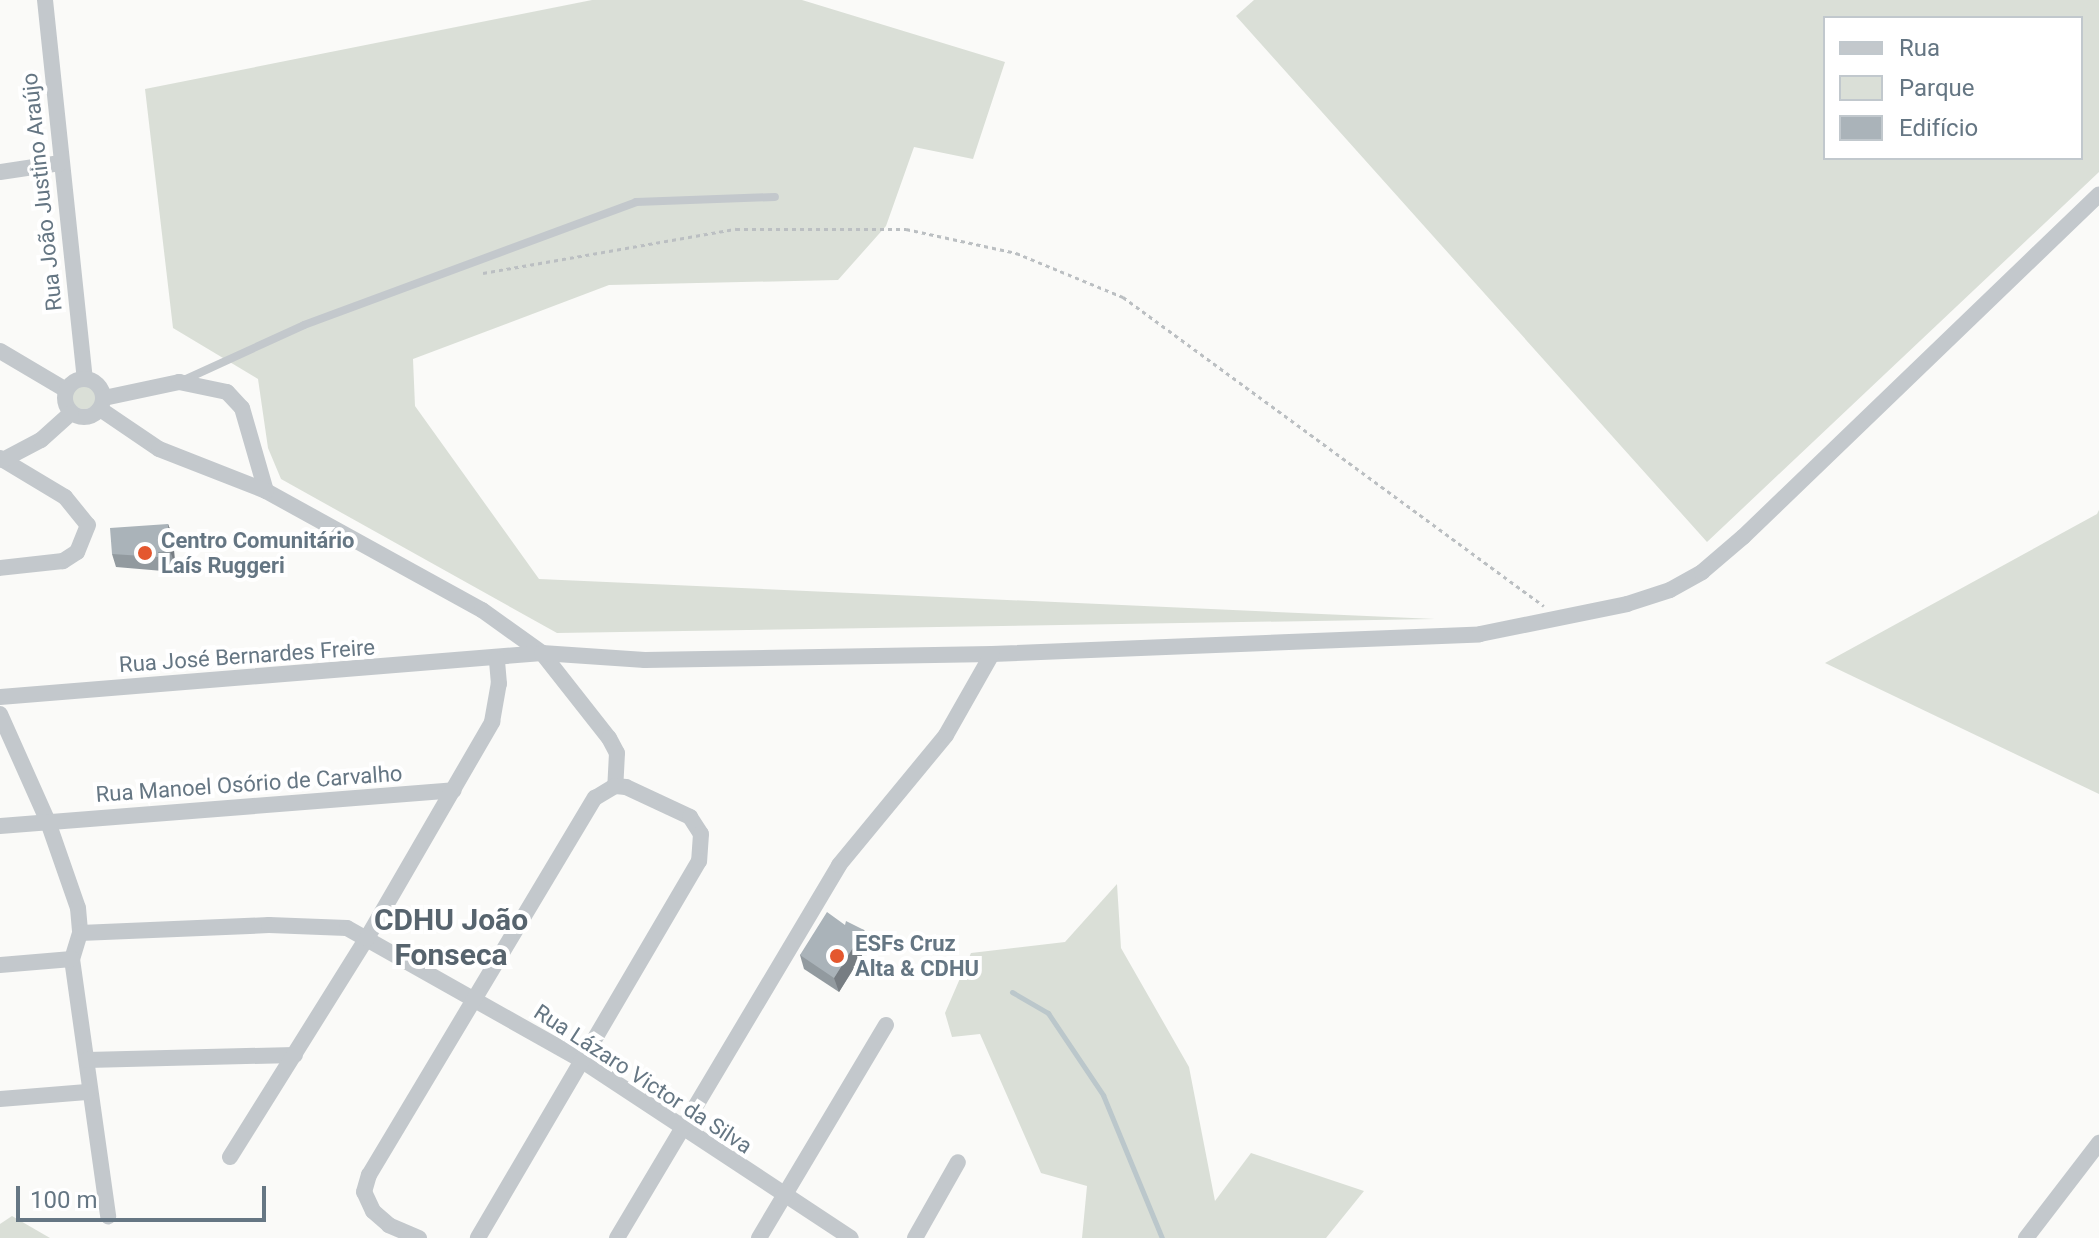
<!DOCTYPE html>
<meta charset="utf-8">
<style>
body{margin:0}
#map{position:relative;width:2099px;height:1238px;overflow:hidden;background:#fafaf8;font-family:Roboto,sans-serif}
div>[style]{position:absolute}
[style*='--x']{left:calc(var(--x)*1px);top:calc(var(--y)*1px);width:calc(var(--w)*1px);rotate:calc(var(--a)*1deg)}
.green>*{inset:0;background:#dadfd7}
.round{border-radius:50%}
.stream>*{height:5px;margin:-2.5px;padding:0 2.5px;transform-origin:2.5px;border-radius:2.5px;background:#bbc7cb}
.path>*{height:3px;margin-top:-1.5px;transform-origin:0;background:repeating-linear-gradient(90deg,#bbbfc2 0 4px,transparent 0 8px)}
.lane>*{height:8px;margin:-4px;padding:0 4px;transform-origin:4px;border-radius:4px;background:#c3c8cc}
.street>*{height:16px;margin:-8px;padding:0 8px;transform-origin:8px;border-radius:8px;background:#c3c8cc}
.street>.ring{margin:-8px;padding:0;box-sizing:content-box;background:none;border:16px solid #c3c8cc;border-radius:50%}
.wall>*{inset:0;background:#929a9f}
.shaded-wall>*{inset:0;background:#777d82}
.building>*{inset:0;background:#aab3b9}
.dots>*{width:22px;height:22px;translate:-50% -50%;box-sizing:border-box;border:4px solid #fff;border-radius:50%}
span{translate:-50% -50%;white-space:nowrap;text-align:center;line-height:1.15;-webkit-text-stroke:8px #fff;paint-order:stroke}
.street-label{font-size:22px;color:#657683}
.poi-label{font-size:22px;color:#657683;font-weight:700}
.left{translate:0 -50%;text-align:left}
.district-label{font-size:30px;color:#57646e;font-weight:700}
.legend{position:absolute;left:1823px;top:16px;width:260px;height:144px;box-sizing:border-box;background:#fff;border:2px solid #c1c8cd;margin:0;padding:10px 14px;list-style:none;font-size:24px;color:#657683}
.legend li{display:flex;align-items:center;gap:16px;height:40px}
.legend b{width:40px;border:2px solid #c1c8cd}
.scale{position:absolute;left:16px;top:1186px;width:250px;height:36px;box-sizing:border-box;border:4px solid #657683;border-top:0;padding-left:10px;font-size:24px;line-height:28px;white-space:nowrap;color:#657683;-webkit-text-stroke:6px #fff;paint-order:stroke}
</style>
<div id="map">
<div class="green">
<div style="clip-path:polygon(592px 0,802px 0,1005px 62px,973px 159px,914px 147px,886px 226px,838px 280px,609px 285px,413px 359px,415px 406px,539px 579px,1435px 619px,557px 633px,281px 479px,268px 448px,258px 379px,173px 328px,145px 89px)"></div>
<div style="clip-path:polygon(evenodd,1254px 0,2099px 0,2099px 172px,1707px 542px,1236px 16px,1254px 0,1825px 18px,2081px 18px,2081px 158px,1825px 158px,1825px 18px)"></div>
<div class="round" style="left:71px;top:383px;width:26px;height:26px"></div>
<div style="clip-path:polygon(2099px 510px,2099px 794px,1825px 663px,2097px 514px)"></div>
<div style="clip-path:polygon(1117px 884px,1121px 948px,1189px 1067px,1215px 1201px,1251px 1153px,1364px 1191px,1326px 1238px,1082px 1238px,1087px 1186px,1041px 1173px,980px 1034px,952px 1037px,945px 1013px,971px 953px,1065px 942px)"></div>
<div style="clip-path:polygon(12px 1216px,50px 1238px,0 1238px,0 1224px)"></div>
</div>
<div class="stream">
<div style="--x:1012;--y:992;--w:42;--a:30.3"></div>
<div style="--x:1048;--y:1013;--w:99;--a:56.1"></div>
<div style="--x:1103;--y:1095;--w:155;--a:67.6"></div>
</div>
<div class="path">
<div style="--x:483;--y:273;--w:257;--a:-9.9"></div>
<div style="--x:736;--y:229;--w:170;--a:0"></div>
<div style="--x:906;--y:229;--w:113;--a:12.3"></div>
<div style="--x:1016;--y:253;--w:116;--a:22.4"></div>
<div style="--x:1123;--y:297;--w:522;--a:36.28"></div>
</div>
<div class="lane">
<div style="--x:184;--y:380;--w:132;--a:-24.6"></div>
<div style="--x:304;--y:325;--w:354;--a:-20.3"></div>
<div style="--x:636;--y:202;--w:139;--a:-2.1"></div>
</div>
<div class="street">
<div style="--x:45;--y:0;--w:380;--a:84"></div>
<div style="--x:0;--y:172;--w:61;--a:-8.5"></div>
<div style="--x:0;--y:351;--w:77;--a:30.6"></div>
<div class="ring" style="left:65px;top:379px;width:22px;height:22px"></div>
<div style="--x:104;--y:398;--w:77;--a:-12"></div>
<div style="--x:179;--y:382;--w:49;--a:11.8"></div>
<div style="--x:227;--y:392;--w:22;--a:47"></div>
<div style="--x:242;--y:408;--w:86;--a:73.9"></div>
<div style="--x:266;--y:491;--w:247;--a:28.9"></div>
<div style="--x:482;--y:610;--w:74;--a:35.6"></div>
<div style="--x:542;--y:653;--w:108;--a:51.8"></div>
<div style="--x:609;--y:738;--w:17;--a:62"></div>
<div style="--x:617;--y:753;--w:33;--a:93"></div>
<div style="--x:100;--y:409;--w:71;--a:34.1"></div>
<div style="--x:159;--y:449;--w:115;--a:21.4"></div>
<div style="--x:0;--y:458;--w:76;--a:31"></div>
<div style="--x:65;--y:497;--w:36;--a:51"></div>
<div style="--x:88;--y:525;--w:29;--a:112"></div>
<div style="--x:77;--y:552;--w:17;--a:147"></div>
<div style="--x:63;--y:561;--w:63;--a:173.7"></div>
<div style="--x:3;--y:460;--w:43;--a:-27.8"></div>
<div style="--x:41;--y:440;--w:40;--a:-42"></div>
<div style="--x:0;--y:697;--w:544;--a:-4.64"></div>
<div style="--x:542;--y:653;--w:103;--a:3.9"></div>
<div style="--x:645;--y:660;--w:347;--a:-1"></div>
<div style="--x:992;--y:654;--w:488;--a:-2.3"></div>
<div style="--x:1480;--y:634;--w:150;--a:-11.5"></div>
<div style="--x:1627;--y:604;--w:45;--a:-18"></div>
<div style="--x:1670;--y:590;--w:37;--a:-29"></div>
<div style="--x:1702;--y:572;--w:54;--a:-40.5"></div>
<div style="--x:1743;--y:537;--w:494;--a:-43.9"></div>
<div style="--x:0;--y:714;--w:118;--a:66"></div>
<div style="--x:48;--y:822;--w:91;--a:70.8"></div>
<div style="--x:78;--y:908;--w:25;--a:85"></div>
<div style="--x:80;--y:933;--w:27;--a:107"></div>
<div style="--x:72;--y:959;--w:260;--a:82"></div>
<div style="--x:0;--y:826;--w:455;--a:-4.5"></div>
<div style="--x:80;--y:933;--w:189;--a:-2.4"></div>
<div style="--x:269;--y:925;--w:78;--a:2.2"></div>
<div style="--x:347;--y:928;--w:269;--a:29.4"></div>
<div style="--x:581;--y:1060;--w:323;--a:33.4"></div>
<div style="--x:0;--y:965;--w:72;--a:-4.8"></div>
<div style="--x:87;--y:1060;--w:208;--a:-1.4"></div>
<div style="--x:0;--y:1099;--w:87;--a:-4.6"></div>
<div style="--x:230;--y:1157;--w:258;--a:-58"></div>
<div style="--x:367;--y:938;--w:250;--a:-59.9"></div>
<div style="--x:492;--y:722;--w:39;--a:-80"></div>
<div style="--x:499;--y:684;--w:25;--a:-95"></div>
<div style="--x:419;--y:1238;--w:33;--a:-157"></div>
<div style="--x:389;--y:1225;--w:21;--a:-139"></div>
<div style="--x:373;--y:1211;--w:21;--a:-115"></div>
<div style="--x:364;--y:1192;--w:18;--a:-74"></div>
<div style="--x:369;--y:1175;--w:440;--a:-59.1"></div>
<div style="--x:595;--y:798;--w:23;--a:-31"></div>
<div style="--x:615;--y:786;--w:11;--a:5"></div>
<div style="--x:626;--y:787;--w:71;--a:25.1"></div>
<div style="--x:690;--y:817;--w:20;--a:57"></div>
<div style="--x:701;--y:834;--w:27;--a:94"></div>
<div style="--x:699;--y:861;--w:437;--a:120.4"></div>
<div style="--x:617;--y:1238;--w:434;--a:-59.2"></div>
<div style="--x:839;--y:865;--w:168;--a:-50.5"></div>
<div style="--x:946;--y:735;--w:93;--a:-60.4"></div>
<div style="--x:759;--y:1238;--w:248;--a:-59.2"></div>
<div style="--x:915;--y:1238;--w:87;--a:-60.5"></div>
<div style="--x:2026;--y:1238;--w:120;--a:-52.5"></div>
</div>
<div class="wall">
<div style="clip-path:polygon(168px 524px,173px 537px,175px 564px,163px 565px,163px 571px,116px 567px,112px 554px)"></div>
<div style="clip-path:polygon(845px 925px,864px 930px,869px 944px,839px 992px,804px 969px,800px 955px)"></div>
</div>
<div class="shaded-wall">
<div style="clip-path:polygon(168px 524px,173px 537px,175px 564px,170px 551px)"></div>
<div style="clip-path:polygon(864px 930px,869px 944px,839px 992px,834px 978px)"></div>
</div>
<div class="building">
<div style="clip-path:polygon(168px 524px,170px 551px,158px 552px,158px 557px,112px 554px,110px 528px)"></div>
<div style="clip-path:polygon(827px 912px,845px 925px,846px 921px,864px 930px,834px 978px,800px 955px)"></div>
</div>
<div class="dots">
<div style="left:145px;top:553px;background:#e4572e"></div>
<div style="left:837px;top:956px;background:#e4572e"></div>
</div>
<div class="street-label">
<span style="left:42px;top:192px;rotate:-96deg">Rua João Justino Araújo</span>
<span style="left:247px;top:656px;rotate:-4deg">Rua José Bernardes Freire</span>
<span style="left:249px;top:784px;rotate:-4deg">Rua Manoel Osório de Carvalho</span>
<span style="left:643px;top:1079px;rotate:33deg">Rua Lázaro Victor da Silva</span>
</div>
<div class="poi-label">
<span class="left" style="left:161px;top:553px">Centro Comunitário<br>Laís Ruggeri</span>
<span class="left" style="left:855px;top:956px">ESFs Cruz<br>Alta &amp; CDHU</span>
</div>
<div class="district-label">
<span style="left:451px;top:937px">CDHU João<br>Fonseca</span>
</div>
<ul class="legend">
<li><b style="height:10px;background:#c3c8cc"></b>Rua</li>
<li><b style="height:22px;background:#dadfd7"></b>Parque</li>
<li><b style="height:22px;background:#aab3b9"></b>Edifício</li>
</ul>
<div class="scale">100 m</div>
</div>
